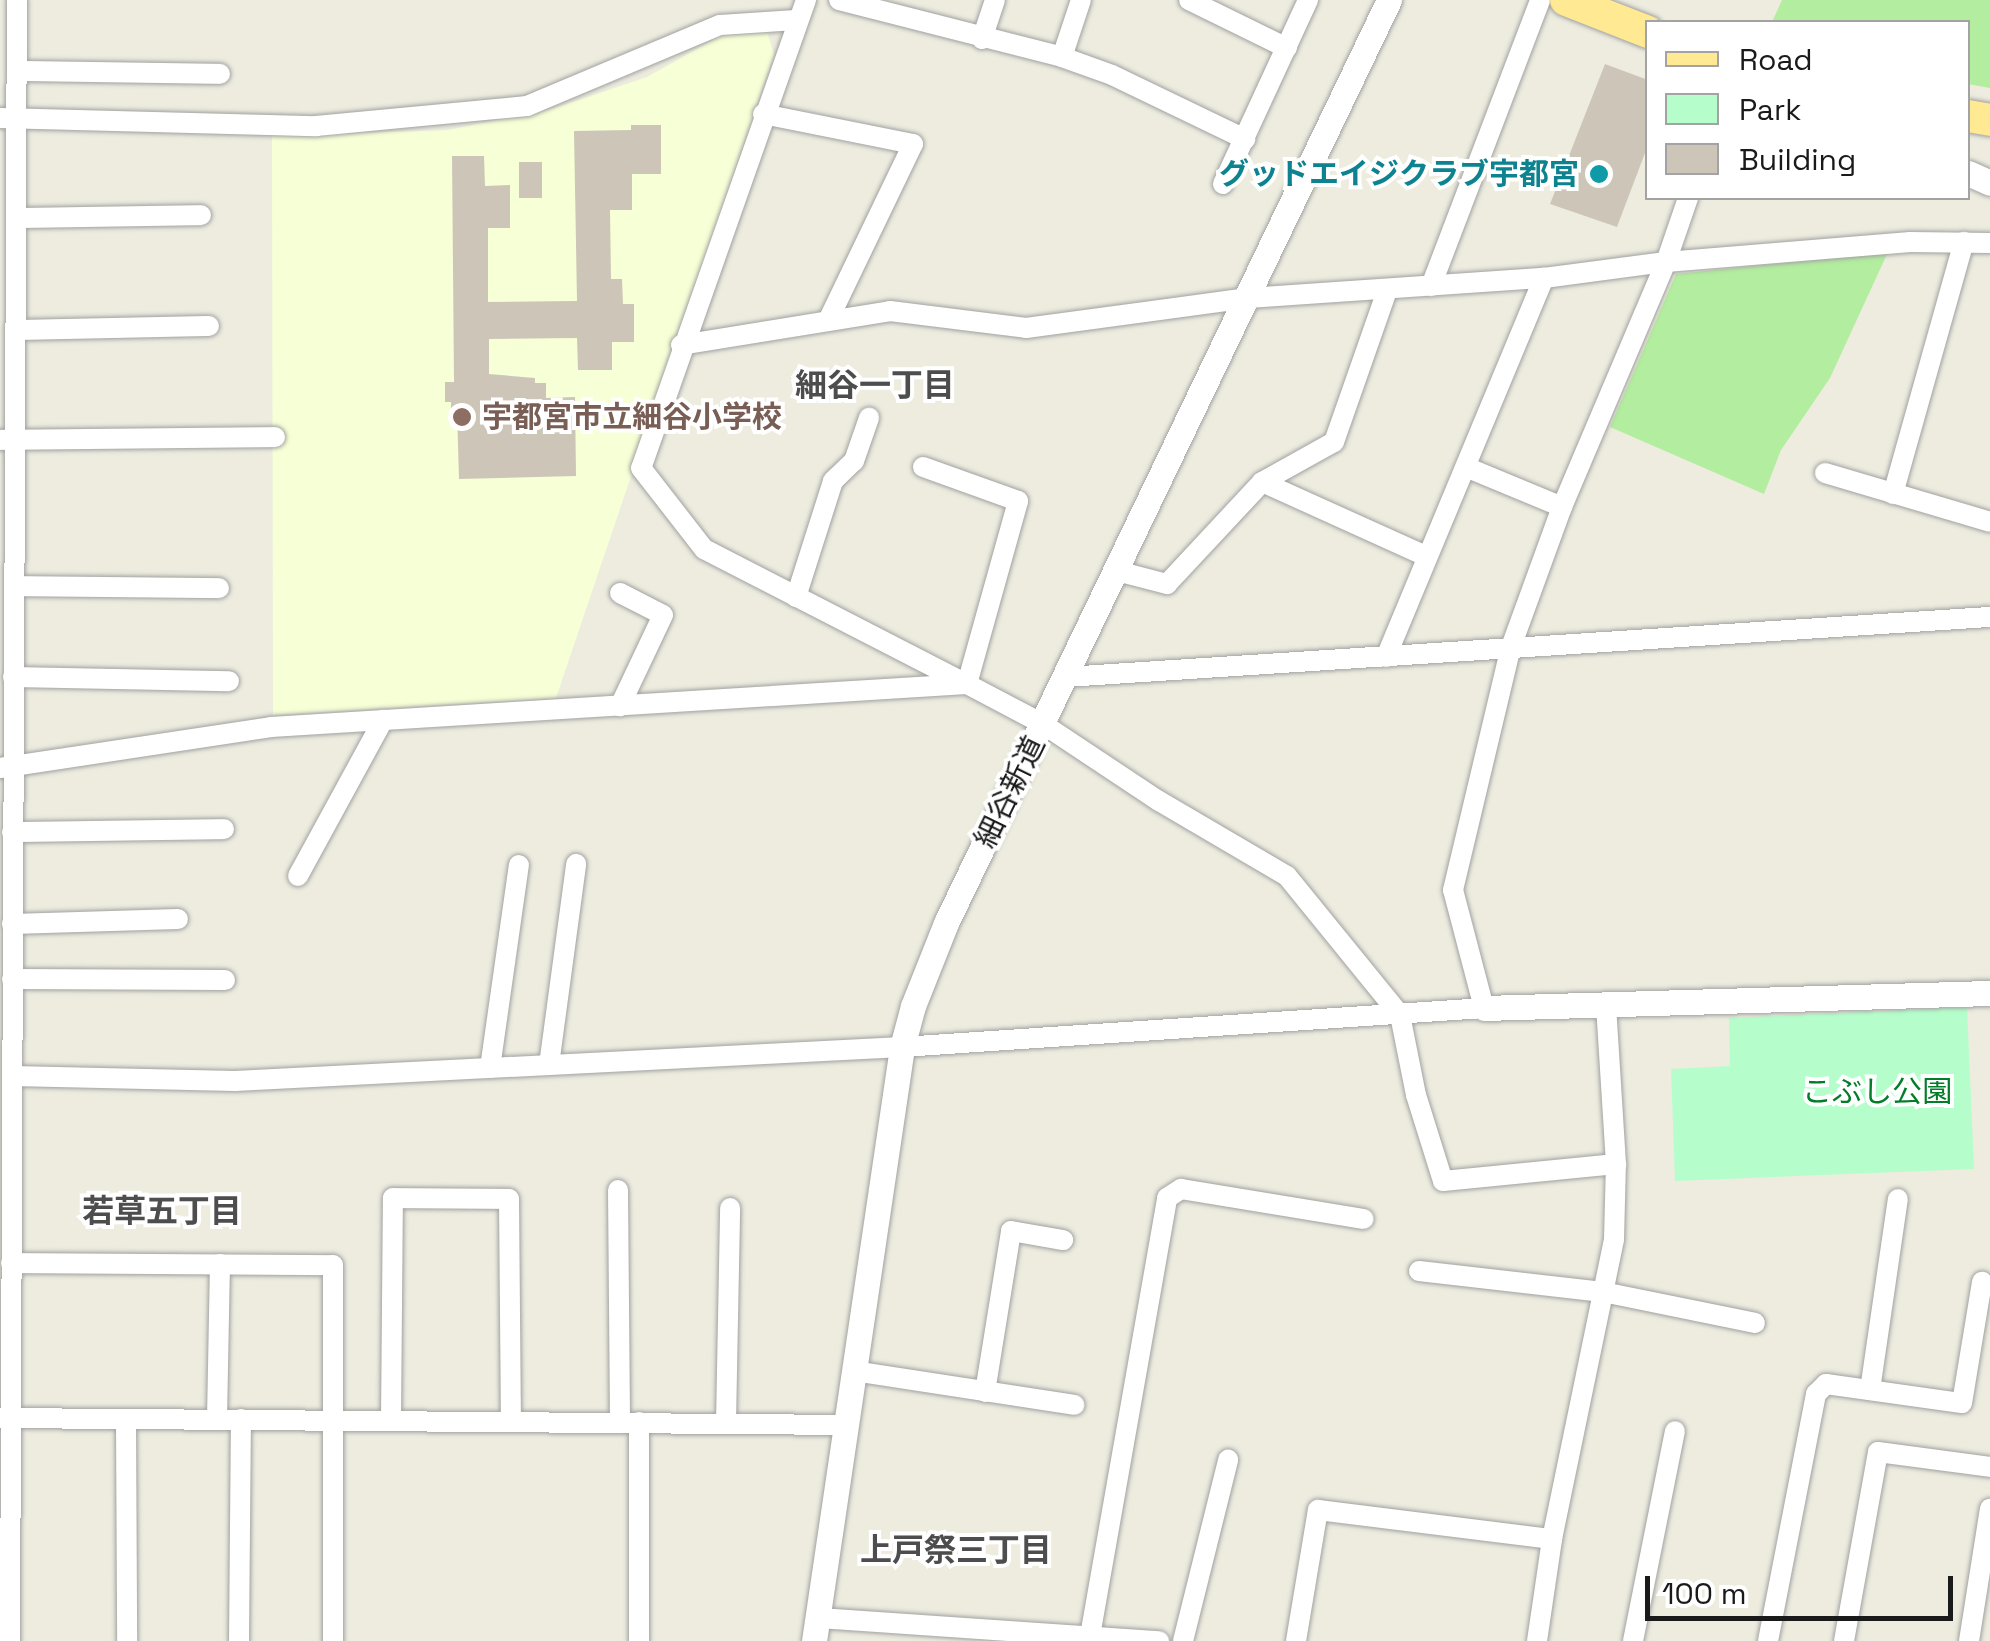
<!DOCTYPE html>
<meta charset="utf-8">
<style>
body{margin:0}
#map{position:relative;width:1990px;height:1641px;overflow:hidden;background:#edecdf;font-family:"Space Grotesk","Noto Sans JP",sans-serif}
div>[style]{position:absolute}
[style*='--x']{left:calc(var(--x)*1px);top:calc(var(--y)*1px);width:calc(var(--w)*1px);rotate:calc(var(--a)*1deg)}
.education>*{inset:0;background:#f6ffd6}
.grass>*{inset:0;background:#b3ed9f}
.park>*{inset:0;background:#b5fecc}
.building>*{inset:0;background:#cdc6b8;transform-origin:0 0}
.roads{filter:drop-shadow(0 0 2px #a1a1a1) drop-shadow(0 0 2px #a1a1a1)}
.minor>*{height:20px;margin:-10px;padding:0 10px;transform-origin:10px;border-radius:10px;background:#fff}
.tertiary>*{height:25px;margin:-12.5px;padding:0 12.5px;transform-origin:12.5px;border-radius:12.5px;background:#fff}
.primary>*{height:32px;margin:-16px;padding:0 16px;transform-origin:16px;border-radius:16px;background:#ffe992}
.dots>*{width:28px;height:28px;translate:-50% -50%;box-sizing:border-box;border:5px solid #fff;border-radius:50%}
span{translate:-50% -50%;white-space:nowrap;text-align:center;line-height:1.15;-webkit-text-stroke:8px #fff;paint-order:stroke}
.culture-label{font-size:30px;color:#0d838f;font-weight:700}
.right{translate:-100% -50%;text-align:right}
.education-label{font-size:30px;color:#785e54;font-weight:700}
.left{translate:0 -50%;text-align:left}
.street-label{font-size:30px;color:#1a1a1a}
.park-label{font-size:30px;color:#027e29}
.neighbourhood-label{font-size:32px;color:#4d4d4d;font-weight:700}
.legend{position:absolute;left:1645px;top:20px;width:325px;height:180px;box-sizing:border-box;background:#fff;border:2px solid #a3a3a3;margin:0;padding:12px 18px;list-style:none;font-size:30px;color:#1a1a1a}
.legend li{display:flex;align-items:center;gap:20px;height:50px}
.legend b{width:50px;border:2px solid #a3a3a3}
.scale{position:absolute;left:1645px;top:1576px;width:308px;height:45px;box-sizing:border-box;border:5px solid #1a1a1a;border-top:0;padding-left:12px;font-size:30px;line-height:35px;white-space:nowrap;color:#1a1a1a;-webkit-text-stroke:8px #fff;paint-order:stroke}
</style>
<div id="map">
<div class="education">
<div style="clip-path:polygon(755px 27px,767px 32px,774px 54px,556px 698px,273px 715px,272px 136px,448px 130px,552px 109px,647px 77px,720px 36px)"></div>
</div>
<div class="grass">
<div style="clip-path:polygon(1782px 0,1990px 0,1990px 88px,1968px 84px,1968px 22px,1772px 22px)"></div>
<div style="clip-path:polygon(1888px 252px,1830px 378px,1781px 450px,1764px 494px,1610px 427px,1676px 274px)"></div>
</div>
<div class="park">
<div style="clip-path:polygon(1967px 1007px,1974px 1169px,1675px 1181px,1671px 1069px,1730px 1066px,1729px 1018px)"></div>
</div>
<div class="building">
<div style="clip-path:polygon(1605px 64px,1648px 80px,1648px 145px,1617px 227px,1550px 204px)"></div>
<div style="clip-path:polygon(631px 125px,661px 125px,661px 174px,632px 174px,632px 210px,610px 210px,611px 279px,622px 279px,623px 304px,634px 304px,634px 342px,612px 342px,612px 370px,578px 370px,577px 338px,489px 339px,489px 374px,535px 378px,535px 383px,546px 383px,546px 398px,575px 397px,576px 476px,459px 479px,457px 410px,451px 410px,451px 402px,445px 402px,445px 382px,454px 382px,452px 156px,484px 156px,485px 186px,510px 185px,510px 228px,488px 228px,488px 302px,577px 301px,574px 131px,631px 130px)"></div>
<div style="left:519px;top:162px;width:23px;height:36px"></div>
</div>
<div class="roads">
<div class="minor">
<div style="--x:806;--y:0;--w:496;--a:109.4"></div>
<div style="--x:641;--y:468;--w:103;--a:52.1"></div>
<div style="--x:704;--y:549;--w:296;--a:27.2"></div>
<div style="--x:967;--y:684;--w:190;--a:-74.4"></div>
<div style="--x:1018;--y:501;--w:101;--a:-160.3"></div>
<div style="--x:839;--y:0;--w:230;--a:14.3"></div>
<div style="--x:1062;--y:57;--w:53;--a:19.8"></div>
<div style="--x:1112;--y:75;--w:148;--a:25.7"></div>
<div style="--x:1189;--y:0;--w:109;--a:26.1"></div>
<div style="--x:982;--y:39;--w:41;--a:-71.6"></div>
<div style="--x:1062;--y:57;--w:60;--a:-71.6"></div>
<div style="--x:17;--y:71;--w:203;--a:0.8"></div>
<div style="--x:763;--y:114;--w:153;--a:11.3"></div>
<div style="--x:913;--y:144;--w:196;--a:115.7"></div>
<div style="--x:0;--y:118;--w:316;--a:1.5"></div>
<div style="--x:316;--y:126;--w:212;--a:-5.4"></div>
<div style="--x:527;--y:106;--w:209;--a:-22.8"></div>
<div style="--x:720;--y:25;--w:76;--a:-3.8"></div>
<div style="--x:1223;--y:184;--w:203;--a:-65.2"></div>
<div style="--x:16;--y:218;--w:185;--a:-0.9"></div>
<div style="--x:1431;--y:286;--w:306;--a:-69.1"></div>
<div style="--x:16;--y:330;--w:193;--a:-1.2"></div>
<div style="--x:681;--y:345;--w:212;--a:-9.2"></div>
<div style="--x:890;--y:311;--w:137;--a:7.1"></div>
<div style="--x:1026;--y:328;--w:224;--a:-7.7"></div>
<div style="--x:1248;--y:298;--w:297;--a:-3.9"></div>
<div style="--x:1544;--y:278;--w:123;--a:-7.5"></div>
<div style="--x:1666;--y:262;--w:245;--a:-4.7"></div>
<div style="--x:1910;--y:242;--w:80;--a:0.7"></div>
<div style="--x:0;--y:440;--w:275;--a:-0.6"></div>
<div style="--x:1466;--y:467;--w:104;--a:22.6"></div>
<div style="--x:1825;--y:473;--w:172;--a:16.5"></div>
<div style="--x:1262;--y:482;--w:82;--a:-29.1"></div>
<div style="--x:1334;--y:442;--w:160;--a:-70.7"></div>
<div style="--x:1893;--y:494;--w:262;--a:-74.3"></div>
<div style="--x:1117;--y:571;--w:52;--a:14.6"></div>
<div style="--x:1167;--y:584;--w:139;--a:-47"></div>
<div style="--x:1262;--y:482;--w:180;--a:24.3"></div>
<div style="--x:14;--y:586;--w:205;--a:0.6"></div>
<div style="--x:620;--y:593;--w:48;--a:27.1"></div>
<div style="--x:663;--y:615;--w:101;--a:115.3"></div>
<div style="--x:796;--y:597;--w:122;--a:-72.3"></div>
<div style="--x:833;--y:481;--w:29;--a:-44"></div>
<div style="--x:854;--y:461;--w:46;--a:-70.8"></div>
<div style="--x:1386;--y:657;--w:411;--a:-67.4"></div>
<div style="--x:13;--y:677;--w:216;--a:1.1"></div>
<div style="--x:1066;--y:677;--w:926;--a:-3.72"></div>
<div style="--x:0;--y:768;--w:274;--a:-8.6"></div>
<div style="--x:271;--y:727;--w:697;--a:-3.54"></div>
<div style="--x:967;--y:684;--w:86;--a:27.8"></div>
<div style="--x:1043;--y:724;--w:139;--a:33.6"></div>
<div style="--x:1159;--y:801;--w:148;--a:30.4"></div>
<div style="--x:1287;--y:876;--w:179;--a:50.9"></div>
<div style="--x:1400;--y:1015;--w:82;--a:78.7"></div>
<div style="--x:1416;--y:1095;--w:90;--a:72.6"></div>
<div style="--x:1443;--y:1181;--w:174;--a:-5.6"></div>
<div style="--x:12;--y:832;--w:212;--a:-0.8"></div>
<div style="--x:298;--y:876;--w:178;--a:-61.4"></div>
<div style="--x:12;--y:924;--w:166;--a:-1.7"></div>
<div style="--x:12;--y:979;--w:213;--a:0.3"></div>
<div style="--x:549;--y:1065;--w:203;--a:-82.3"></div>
<div style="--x:490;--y:1068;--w:205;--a:-81.9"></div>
<div style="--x:12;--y:1076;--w:223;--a:1.3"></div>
<div style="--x:235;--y:1081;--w:668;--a:-2.92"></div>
<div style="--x:902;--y:1047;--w:583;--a:-3.83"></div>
<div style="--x:1484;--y:1008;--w:122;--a:-104.7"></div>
<div style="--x:1453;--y:890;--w:250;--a:-76.6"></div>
<div style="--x:1511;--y:647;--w:149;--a:-70"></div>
<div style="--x:1562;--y:507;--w:266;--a:-67"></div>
<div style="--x:1666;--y:262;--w:68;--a:-71"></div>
<div style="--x:618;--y:1190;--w:231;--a:89.5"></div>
<div style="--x:11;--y:1263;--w:322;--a:0.4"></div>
<div style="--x:333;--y:1265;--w:376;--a:90"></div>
<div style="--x:1419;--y:1271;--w:185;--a:6.5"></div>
<div style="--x:1603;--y:1292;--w:155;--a:11.5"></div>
<div style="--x:853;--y:1371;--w:224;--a:8.7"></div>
<div style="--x:1870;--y:1390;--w:193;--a:-81.7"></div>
<div style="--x:985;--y:1392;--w:163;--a:-80.8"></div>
<div style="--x:1011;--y:1231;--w:53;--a:9.8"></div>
<div style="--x:0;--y:1418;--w:845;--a:0.47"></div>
<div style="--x:126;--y:1419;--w:222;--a:89.7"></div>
<div style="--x:217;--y:1419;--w:155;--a:-88.9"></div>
<div style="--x:391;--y:1419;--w:221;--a:-89.5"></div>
<div style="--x:393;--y:1198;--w:116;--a:0.5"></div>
<div style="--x:509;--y:1199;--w:222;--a:89.5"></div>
<div style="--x:726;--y:1423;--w:215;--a:-88.9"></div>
<div style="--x:818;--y:1618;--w:342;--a:3.9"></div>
<div style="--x:1090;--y:1636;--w:445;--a:-80"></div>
<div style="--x:1167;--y:1198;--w:17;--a:-33"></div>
<div style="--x:1181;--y:1189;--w:185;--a:9.3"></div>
<div style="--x:10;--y:1641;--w:1641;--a:-89.76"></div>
<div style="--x:239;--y:1641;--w:222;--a:-89.5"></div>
<div style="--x:639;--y:1641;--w:219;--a:-90"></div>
<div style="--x:1183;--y:1641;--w:187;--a:-76"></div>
<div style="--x:1296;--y:1641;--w:133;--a:-80.5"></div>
<div style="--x:1318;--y:1510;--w:236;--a:7.1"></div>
<div style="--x:1537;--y:1641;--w:103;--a:-81.6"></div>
<div style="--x:1552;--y:1539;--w:306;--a:-78.3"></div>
<div style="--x:1614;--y:1239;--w:75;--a:-88.5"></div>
<div style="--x:1616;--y:1164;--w:159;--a:-93.6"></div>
<div style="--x:1633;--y:1641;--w:214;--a:-78.7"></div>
<div style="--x:1768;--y:1641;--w:252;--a:-79"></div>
<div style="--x:1816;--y:1394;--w:14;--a:-45"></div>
<div style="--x:1826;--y:1384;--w:137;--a:8"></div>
<div style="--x:1962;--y:1403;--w:123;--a:-80.6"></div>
<div style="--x:1844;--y:1641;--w:192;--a:-79.8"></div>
<div style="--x:1878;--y:1452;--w:113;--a:7.6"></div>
<div style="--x:1969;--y:1641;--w:134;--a:-81"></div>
</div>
<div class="tertiary">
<div style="--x:1968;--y:173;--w:24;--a:24"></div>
<div style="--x:1484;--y:1008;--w:506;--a:-1.7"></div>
<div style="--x:814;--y:1641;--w:600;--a:-81.57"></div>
<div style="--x:902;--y:1047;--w:42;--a:-75"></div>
<div style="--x:913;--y:1006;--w:89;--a:-68.3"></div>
<div style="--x:946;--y:923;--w:1024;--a:-64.36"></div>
</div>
<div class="primary">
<div style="--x:1566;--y:0;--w:88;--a:21.3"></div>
<div style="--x:1968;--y:116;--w:22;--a:10"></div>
</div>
</div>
<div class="dots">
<div style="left:1599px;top:174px;background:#0f9aa8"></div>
<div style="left:462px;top:417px;background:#8d6e63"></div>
</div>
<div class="culture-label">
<span class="right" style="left:1579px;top:174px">グッドエイジクラブ宇都宮</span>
</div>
<div class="education-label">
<span class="left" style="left:482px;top:417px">宇都宮市立細谷小学校</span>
</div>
<div class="street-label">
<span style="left:1010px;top:792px;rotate:-64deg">細谷新道</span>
</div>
<div class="park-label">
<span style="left:1877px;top:1092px">こぶし公園</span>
</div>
<div class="neighbourhood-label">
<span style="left:875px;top:385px">細谷一丁目</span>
<span style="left:162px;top:1211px">若草五丁目</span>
<span style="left:956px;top:1550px">上戸祭三丁目</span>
</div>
<ul class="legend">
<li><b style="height:12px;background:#ffe992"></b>Road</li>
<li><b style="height:28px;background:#b5fecc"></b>Park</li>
<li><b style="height:28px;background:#cdc6b8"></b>Building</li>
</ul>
<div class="scale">100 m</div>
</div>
